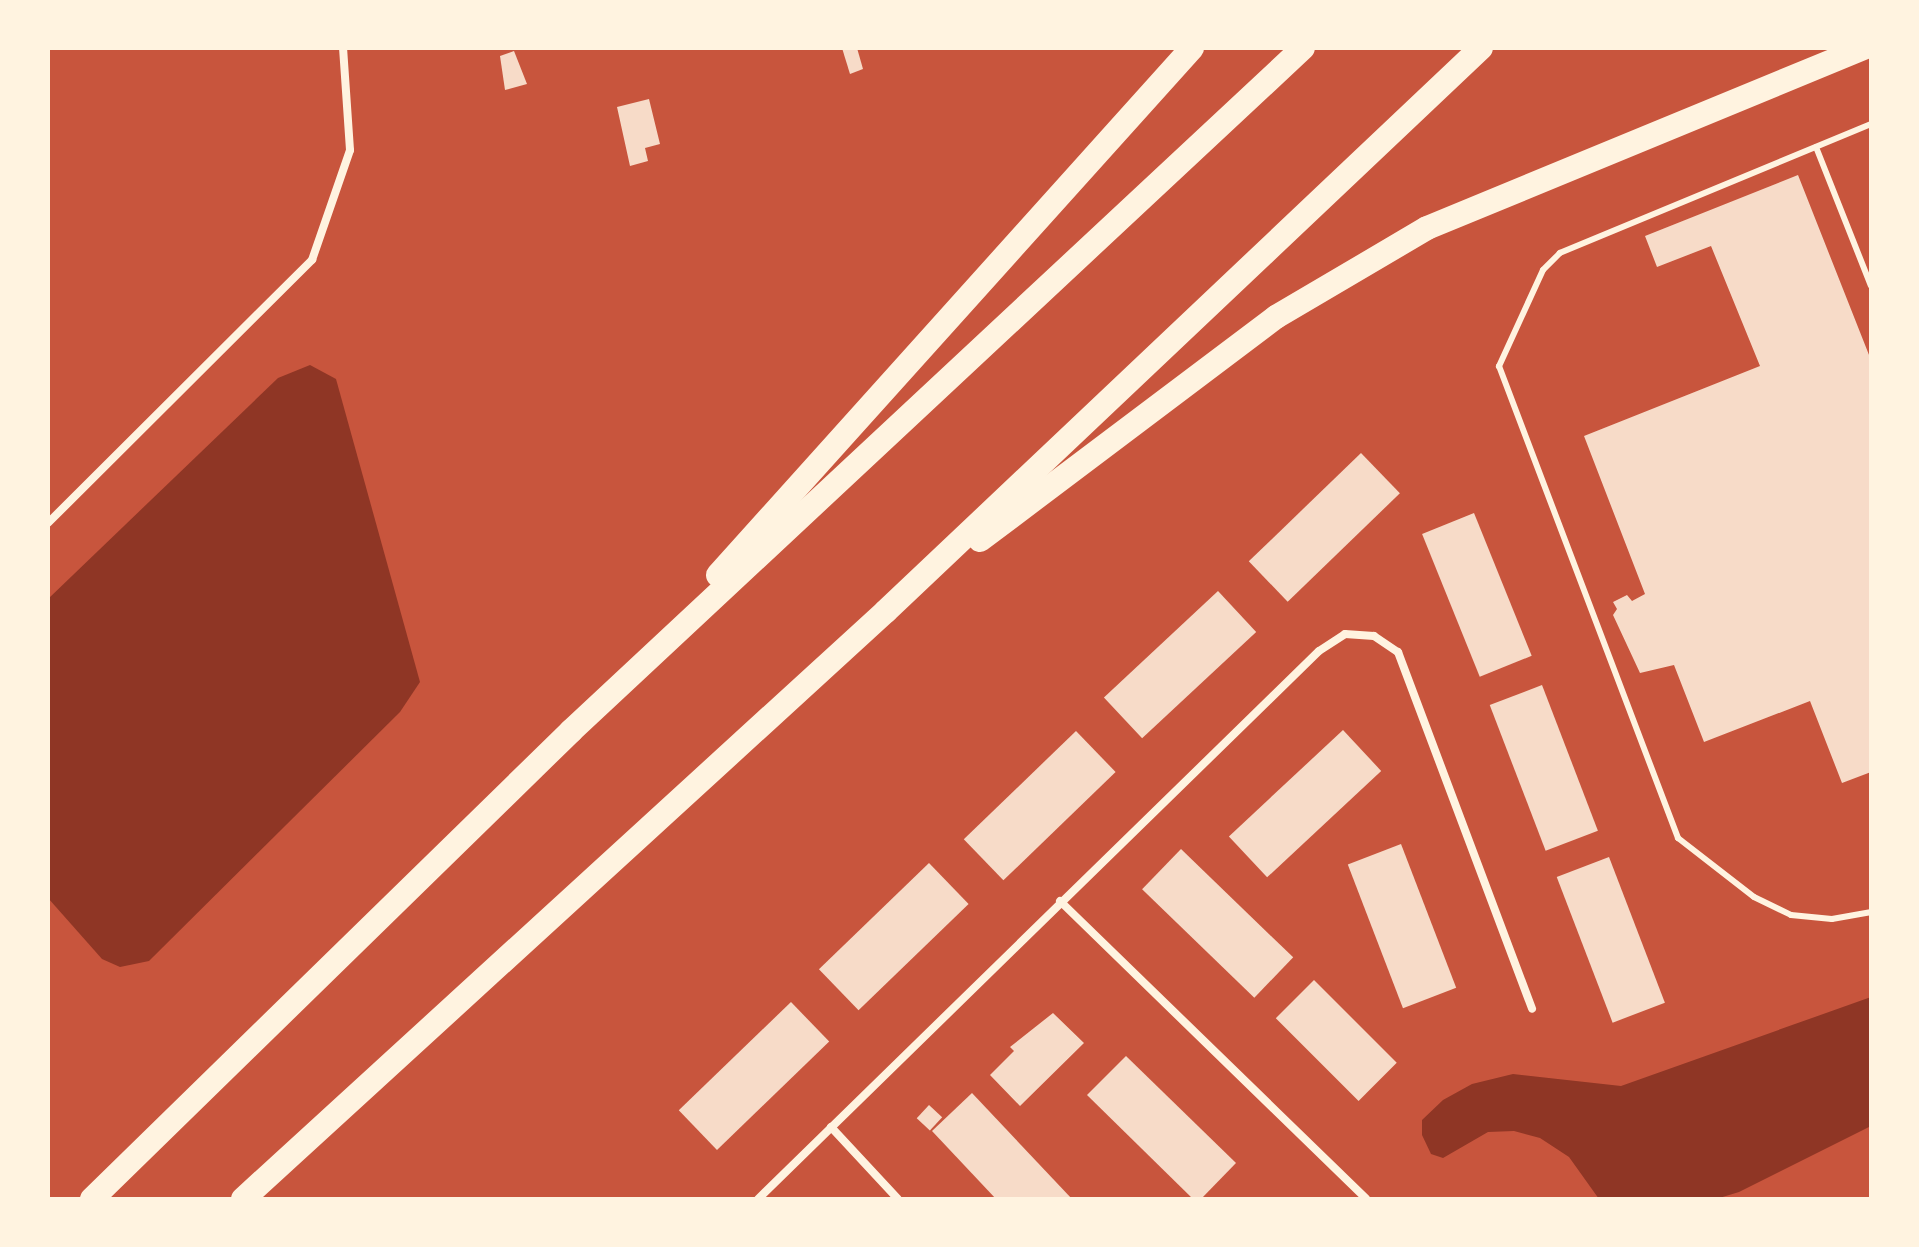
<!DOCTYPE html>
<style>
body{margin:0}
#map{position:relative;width:1919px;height:1247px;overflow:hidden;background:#c8553d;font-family:Quicksand,sans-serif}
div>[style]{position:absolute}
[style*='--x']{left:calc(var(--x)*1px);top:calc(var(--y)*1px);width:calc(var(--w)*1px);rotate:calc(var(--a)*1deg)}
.water>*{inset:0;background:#8f3625}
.building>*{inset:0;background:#f7dbc8;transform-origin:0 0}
.service>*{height:6px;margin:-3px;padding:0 3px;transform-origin:3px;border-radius:3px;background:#fff3e0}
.minor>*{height:8px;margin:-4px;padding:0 4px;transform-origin:4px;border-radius:4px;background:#fff3e0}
.motorway>*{height:24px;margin:-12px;padding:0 12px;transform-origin:12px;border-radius:12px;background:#fff3e0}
span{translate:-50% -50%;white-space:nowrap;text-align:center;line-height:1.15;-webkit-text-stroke:6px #fff3e0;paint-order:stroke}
.frame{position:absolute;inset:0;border:50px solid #fff3e0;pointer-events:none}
</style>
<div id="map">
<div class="water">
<div style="clip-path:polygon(310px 365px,336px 379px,420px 682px,400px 712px,149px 961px,120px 967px,102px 959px,48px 898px,48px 599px,278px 378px)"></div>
<div style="clip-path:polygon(1871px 997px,1871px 1126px,1739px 1192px,1716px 1199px,1599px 1199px,1569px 1157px,1540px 1138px,1514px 1131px,1488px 1132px,1443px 1158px,1431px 1154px,1422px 1135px,1422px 1120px,1443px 1100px,1472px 1084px,1513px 1074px,1621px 1086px)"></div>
</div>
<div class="building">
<div style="clip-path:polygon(842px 48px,857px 48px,863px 69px,850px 74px)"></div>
<div style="clip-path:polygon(514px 51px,527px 84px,505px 90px,500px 56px)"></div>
<div style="clip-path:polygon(649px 99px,660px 144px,645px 148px,648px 161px,630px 166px,617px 107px)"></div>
<div style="clip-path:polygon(1798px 175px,1871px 360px,1871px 772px,1842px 783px,1810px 701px,1704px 742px,1674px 665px,1640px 673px,1613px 615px,1617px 609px,1613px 602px,1627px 595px,1632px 601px,1645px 594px,1584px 436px,1760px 366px,1711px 246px,1657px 267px,1645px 236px)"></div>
<div style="left:1361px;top:453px;width:56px;height:156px;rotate:46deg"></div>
<div style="left:1474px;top:513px;width:154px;height:56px;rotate:68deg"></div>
<div style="left:1218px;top:591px;width:56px;height:156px;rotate:47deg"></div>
<div style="left:1542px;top:685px;width:156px;height:56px;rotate:69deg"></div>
<div style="left:1343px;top:730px;width:56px;height:156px;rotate:47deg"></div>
<div style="left:1076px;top:731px;width:57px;height:156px;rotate:46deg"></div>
<div style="left:1401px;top:844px;width:154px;height:57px;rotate:69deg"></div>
<div style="left:1181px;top:849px;width:156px;height:56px;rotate:44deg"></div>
<div style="left:1609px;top:857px;width:156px;height:56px;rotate:69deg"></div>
<div style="left:929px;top:863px;width:57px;height:153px;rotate:46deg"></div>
<div style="left:1314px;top:980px;width:117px;height:54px;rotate:45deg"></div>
<div style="left:791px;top:1002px;width:55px;height:156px;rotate:46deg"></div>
<div style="clip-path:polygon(1053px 1013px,1084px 1043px,1020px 1106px,990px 1075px,1014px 1051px,1010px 1047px)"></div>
<div style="clip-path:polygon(1126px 1056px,1236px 1163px,1201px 1199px,1193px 1199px,1087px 1095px)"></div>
<div style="clip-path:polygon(972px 1093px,1072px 1199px,996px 1199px,932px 1131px)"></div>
<div style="left:929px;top:1105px;width:18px;height:18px;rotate:43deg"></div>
</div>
<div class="service">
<div style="--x:1871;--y:124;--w:337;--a:157.5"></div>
<div style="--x:1560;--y:253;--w:24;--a:135"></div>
<div style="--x:1543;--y:270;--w:106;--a:114.6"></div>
<div style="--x:1499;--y:366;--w:505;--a:69.23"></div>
<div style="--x:1678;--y:838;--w:96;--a:37.8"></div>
<div style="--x:1754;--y:897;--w:41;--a:25.9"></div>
<div style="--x:1791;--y:915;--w:41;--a:5.6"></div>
<div style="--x:1832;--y:919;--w:40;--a:-10"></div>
<div style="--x:1816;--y:147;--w:149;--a:68.4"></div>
</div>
<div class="minor">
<div style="--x:48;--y:523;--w:373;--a:-44.9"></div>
<div style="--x:312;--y:260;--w:116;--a:-70.9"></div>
<div style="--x:350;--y:150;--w:102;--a:-93.9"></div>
<div style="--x:1060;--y:901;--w:427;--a:44.2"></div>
<div style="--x:831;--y:1127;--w:98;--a:47.1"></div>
<div style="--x:758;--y:1199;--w:784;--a:-44.33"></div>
<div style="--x:1319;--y:651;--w:31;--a:-33"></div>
<div style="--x:1345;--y:634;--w:29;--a:4"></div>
<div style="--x:1374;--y:636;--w:29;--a:34"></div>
<div style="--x:1398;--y:652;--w:381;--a:69.4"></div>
</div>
<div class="motorway">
<div style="--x:980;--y:540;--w:371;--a:-37"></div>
<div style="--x:1276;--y:317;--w:175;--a:-30.5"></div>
<div style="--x:1427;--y:228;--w:473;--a:-22.4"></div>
<div style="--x:718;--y:575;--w:709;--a:-48.03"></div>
<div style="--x:92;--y:1199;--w:670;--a:-44.33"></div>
<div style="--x:571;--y:731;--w:1001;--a:-43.02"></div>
<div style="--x:243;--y:1199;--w:871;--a:-42.44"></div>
<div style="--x:886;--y:611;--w:819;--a:-43.42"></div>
</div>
<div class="frame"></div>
</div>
